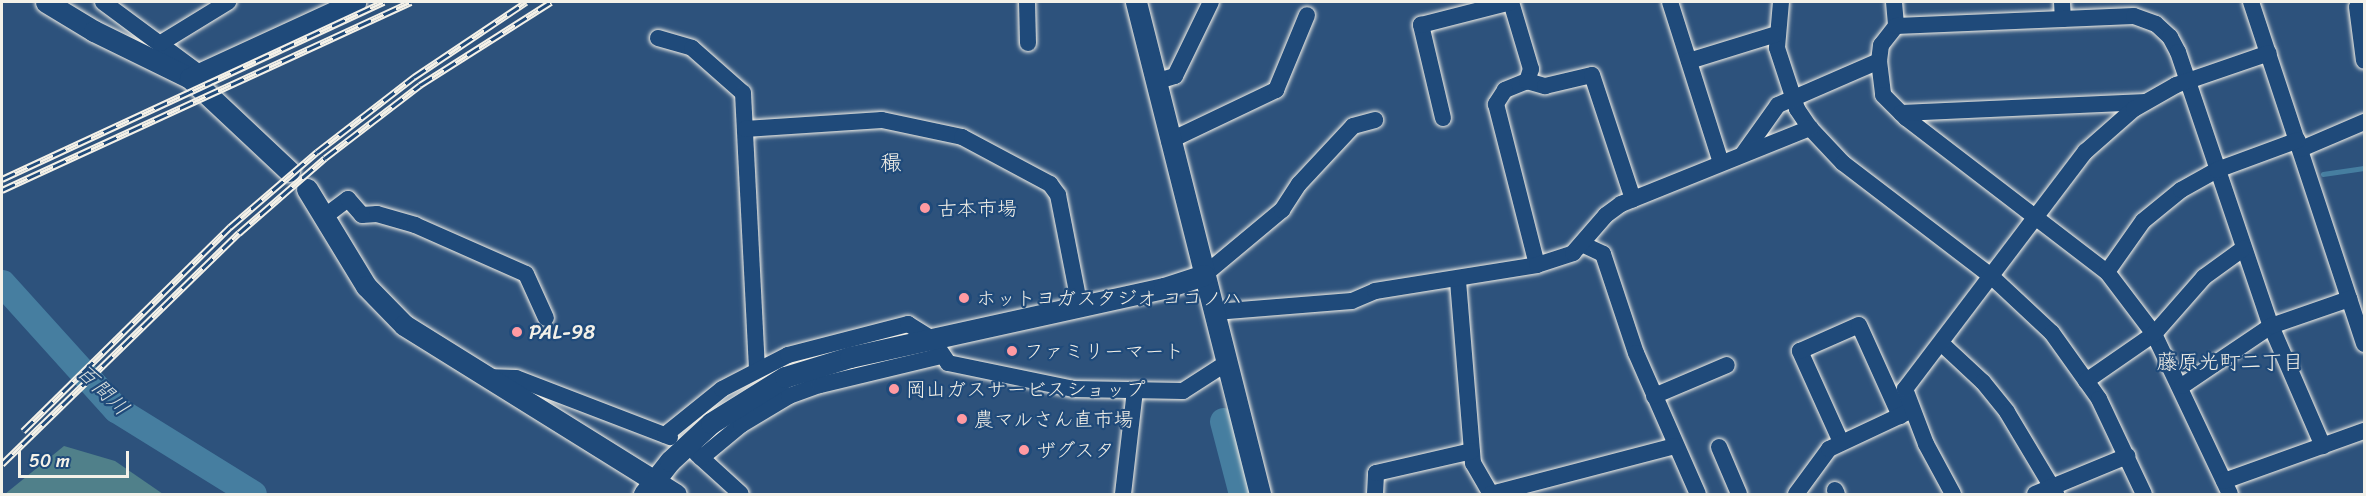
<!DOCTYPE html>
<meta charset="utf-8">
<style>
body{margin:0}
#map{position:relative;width:2366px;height:496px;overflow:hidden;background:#2d527c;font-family:Sriracha,"Klee One",sans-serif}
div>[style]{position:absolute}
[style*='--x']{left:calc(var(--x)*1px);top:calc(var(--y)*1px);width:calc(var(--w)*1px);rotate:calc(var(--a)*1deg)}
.green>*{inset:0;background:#50808a}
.stream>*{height:4.5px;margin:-2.25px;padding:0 2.25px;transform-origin:2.25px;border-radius:2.25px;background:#467ea0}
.river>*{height:27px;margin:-13.5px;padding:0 13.5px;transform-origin:13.5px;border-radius:13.5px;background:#467ea0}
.roads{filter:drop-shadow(0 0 2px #f4f1e8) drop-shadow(0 0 2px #f4f1e8)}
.minor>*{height:16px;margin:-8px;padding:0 8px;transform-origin:8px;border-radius:8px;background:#1f4a7a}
.tertiary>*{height:21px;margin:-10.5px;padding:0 10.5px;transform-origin:10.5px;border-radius:10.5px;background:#1f4a7a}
.rail>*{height:7px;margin-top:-3.5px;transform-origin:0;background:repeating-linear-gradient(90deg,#1f4a7a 0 14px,#f4f1e8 0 28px);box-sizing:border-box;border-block:2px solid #f4f1e8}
.dots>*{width:16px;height:16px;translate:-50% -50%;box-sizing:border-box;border:3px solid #1f4a7a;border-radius:50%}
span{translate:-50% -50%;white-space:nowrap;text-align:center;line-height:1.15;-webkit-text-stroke:4.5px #1f4a7a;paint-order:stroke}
.poi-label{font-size:20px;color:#f4f1e8}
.left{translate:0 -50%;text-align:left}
.neighbourhood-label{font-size:21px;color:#f4f1e8}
.water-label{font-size:21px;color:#dae0dd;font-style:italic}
.quarter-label{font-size:22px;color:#f4f1e8}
.frame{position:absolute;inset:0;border:3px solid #f4f1e8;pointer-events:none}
.scale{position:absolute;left:18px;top:451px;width:111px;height:27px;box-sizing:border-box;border:3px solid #f4f1e8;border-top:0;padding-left:8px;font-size:18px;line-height:21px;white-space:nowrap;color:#f4f1e8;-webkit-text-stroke:4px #1f4a7a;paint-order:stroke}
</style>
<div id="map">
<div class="green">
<div style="clip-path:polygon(64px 446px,115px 461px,163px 494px,5px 494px)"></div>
</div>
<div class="stream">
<div style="--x:2323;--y:174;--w:41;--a:-8.3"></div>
</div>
<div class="river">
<div style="--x:2;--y:283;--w:170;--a:47.9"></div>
<div style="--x:116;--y:409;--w:161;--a:31.8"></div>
<div style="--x:1223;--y:421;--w:75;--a:75.4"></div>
</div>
<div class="roads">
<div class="minor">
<div style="--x:103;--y:2;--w:119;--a:36.5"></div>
<div style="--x:1027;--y:2;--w:41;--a:88.6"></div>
<div style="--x:1511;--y:2;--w:70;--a:73.4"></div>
<div style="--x:1531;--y:69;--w:13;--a:108"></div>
<div style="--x:1527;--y:81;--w:24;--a:158"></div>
<div style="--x:1505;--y:90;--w:17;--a:123"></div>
<div style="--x:1496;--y:104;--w:166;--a:75.7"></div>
<div style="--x:1670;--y:2;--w:169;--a:72.4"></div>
<div style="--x:1781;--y:2;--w:46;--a:95"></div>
<div style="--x:1777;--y:48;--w:64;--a:71.8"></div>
<div style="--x:1797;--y:109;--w:23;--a:56"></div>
<div style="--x:1810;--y:128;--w:48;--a:46.7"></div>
<div style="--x:1843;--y:163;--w:186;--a:37.4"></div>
<div style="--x:1991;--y:276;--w:83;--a:43.1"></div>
<div style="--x:2052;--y:333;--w:81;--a:54.5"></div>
<div style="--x:2099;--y:399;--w:105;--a:64.7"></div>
<div style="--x:1894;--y:2;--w:24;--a:85"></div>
<div style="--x:1896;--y:26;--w:24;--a:128"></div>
<div style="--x:1881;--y:45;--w:16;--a:97"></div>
<div style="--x:1879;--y:61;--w:34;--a:83"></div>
<div style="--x:1883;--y:95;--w:33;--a:45"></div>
<div style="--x:1906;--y:118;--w:253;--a:37.5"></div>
<div style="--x:2107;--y:272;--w:78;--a:52.8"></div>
<div style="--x:2154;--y:334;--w:177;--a:64.6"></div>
<div style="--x:2062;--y:2;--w:17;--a:87"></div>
<div style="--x:2251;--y:2;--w:360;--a:71.7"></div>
<div style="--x:2357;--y:7;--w:54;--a:82.6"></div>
<div style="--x:1896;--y:26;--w:238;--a:-2.4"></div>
<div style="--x:2134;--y:16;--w:23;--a:20"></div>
<div style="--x:2156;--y:24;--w:19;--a:43"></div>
<div style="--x:2170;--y:37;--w:17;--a:62"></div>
<div style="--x:2178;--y:52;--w:289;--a:71.3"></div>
<div style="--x:2271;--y:326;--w:131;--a:66.6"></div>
<div style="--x:658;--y:38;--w:35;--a:16"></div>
<div style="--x:692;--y:48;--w:68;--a:41.4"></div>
<div style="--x:743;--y:93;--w:276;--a:87.1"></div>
<div style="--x:161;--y:43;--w:79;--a:-31.5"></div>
<div style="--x:1689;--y:61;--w:92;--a:-17.1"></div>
<div style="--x:1527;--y:81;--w:19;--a:16"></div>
<div style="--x:1545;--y:86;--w:48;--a:-13.2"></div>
<div style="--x:1592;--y:75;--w:131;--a:71.7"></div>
<div style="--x:1155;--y:82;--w:21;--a:-17"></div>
<div style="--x:1175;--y:76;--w:82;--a:-64.1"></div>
<div style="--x:1901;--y:113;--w:245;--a:-2.6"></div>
<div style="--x:1443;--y:118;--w:96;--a:-103.3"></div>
<div style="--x:1421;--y:25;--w:93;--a:-14.3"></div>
<div style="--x:745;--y:129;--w:137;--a:-3.8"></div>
<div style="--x:882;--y:120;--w:82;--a:12"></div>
<div style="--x:962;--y:137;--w:100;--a:28.1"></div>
<div style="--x:1050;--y:184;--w:14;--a:54"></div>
<div style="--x:1058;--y:195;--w:114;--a:78.9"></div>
<div style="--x:1169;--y:141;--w:119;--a:-25.5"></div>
<div style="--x:1276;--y:90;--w:81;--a:-67.5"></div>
<div style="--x:2301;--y:149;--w:69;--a:-23.2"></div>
<div style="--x:1743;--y:154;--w:60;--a:-54.5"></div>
<div style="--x:1778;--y:105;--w:110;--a:-23.5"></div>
<div style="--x:324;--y:217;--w:30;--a:-37"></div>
<div style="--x:348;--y:199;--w:21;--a:49"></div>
<div style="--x:362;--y:215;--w:15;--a:-4"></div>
<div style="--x:377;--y:214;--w:40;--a:16"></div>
<div style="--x:415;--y:225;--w:121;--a:23.8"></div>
<div style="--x:526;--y:274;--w:48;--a:65.6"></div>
<div style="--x:1584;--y:245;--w:21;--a:25"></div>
<div style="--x:1603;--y:254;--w:104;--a:71.6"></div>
<div style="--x:1636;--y:353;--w:154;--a:66.3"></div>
<div style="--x:2107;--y:272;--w:62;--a:-54.8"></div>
<div style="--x:2143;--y:221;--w:49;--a:-39.2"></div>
<div style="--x:2181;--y:190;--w:41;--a:-29.1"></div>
<div style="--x:2217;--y:170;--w:86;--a:-20.3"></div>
<div style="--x:1204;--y:275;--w:102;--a:-39.8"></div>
<div style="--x:1282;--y:210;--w:31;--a:-57"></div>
<div style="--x:1299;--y:184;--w:79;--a:-47"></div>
<div style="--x:1353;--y:126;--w:23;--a:-15"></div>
<div style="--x:1458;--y:281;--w:183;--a:85.3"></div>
<div style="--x:1473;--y:463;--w:36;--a:60"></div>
<div style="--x:1491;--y:494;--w:190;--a:-14.6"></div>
<div style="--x:1215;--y:312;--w:137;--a:-4.6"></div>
<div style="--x:1352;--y:301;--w:25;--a:-23"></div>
<div style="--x:1375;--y:291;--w:164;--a:-9.1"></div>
<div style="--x:1537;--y:265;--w:38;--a:-18"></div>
<div style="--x:1573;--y:253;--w:50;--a:-49"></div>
<div style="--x:1606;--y:215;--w:19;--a:-36"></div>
<div style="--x:1621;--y:204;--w:204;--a:-21.9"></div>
<div style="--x:1941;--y:343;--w:57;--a:42.9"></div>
<div style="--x:1983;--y:382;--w:38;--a:51"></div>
<div style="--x:2007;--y:412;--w:96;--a:59.1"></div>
<div style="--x:487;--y:377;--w:29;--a:2"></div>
<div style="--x:516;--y:378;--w:165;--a:21"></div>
<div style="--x:2086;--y:381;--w:83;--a:-34.7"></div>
<div style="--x:2154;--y:334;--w:76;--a:-48.7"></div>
<div style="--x:2204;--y:277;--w:49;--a:-35.9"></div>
<div style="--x:2182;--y:386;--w:107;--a:-34"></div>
<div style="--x:2271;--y:326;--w:83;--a:-19.1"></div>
<div style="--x:1654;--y:396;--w:79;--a:-23"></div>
<div style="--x:665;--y:435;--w:73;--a:-38.9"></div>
<div style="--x:722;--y:389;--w:74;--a:-27.3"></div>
<div style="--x:788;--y:355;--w:124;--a:-14.5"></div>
<div style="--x:908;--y:324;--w:28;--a:32"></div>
<div style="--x:932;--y:339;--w:29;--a:56"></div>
<div style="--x:948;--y:363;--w:129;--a:11.7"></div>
<div style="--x:1074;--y:389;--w:109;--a:1.1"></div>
<div style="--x:1183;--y:391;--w:54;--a:-32.8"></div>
<div style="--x:1841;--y:442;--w:100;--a:-114.3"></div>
<div style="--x:1800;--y:351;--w:64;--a:-23.8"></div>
<div style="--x:1859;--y:325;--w:100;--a:65.7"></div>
<div style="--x:1719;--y:447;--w:51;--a:66.9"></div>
<div style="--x:697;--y:454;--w:59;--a:42.3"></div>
<div style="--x:701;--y:458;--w:52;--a:-39.5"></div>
<div style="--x:741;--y:425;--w:56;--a:-31.1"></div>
<div style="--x:789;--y:396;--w:33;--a:-20"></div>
<div style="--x:820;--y:385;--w:124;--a:-13.5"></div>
<div style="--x:2224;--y:481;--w:149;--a:-19.7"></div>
<div style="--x:1835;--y:490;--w:4;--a:63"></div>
<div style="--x:1123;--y:494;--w:105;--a:-83.4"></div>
<div style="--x:1375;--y:494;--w:21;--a:-87"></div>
<div style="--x:1376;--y:473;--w:98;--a:-12.9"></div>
<div style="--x:1796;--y:494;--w:56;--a:-53.7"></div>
<div style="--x:1829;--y:449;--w:87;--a:-25.1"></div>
<div style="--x:1953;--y:494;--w:57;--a:-118.4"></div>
<div style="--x:1926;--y:444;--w:59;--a:-110.9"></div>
<div style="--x:1905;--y:389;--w:298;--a:-52.8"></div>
<div style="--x:2085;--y:152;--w:65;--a:-41.3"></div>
<div style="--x:2134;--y:109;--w:48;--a:-29.7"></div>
<div style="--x:2176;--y:85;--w:98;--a:-19"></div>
<div style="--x:2035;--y:494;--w:100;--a:-22.4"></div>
</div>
<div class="tertiary">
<div style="--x:46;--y:2;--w:56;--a:31.1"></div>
<div style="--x:94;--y:31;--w:107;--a:26.1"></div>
<div style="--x:190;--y:78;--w:136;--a:43.2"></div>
<div style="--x:1136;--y:2;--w:507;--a:75.85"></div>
<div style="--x:190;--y:78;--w:182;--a:-24.7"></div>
<div style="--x:307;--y:189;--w:114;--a:58.7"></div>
<div style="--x:366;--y:286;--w:54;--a:45.7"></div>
<div style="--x:404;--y:325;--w:320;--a:31.9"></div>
<div style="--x:644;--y:494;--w:42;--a:-51.8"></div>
<div style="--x:670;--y:461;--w:56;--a:-42.8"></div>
<div style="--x:711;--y:423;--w:87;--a:-31.9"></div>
<div style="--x:785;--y:377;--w:68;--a:-17.1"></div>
<div style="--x:850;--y:357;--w:321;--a:-12.4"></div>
<div style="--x:1164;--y:288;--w:42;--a:-18"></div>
</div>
</div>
<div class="rail">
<div style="--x:2;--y:179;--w:421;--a:-24.9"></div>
<div style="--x:2;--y:190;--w:450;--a:-24.7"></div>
<div style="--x:23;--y:431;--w:291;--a:-44.6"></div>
<div style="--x:230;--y:227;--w:115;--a:-40.8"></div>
<div style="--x:317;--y:152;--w:123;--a:-37.7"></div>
<div style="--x:414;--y:77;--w:135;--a:-33.8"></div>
<div style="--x:2;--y:464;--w:331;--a:-44.3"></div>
<div style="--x:239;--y:233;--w:114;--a:-41.1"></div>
<div style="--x:325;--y:158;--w:120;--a:-37.5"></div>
<div style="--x:420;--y:85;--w:155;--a:-32.4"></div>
</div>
<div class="dots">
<div style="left:925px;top:208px;background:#ff9aa2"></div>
<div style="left:964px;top:298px;background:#ff9aa2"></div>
<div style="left:517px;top:332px;background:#ff9aa2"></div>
<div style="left:1012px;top:351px;background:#ff9aa2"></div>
<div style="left:894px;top:389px;background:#ff9aa2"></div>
<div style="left:962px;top:419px;background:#ff9aa2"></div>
<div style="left:1024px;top:450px;background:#ff9aa2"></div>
</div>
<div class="poi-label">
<span class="left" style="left:937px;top:208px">古本市場</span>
<span class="left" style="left:976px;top:298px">ホットヨガスタジオ ココノハ</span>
<span class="left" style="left:529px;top:332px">PAL-98</span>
<span class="left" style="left:1024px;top:351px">ファミリーマート</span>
<span class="left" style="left:906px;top:389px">岡山ガスサービスショップ</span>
<span class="left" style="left:974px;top:419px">農マルさん直市場</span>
<span class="left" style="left:1036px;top:450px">ザグスタ</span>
</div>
<div class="neighbourhood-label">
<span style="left:2230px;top:362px">藤原光町二丁目</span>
</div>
<div class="water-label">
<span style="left:103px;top:390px;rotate:44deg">百間川</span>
</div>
<div class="quarter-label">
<span style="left:891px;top:163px">穝</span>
</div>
<div class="frame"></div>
<div class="scale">50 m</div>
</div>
